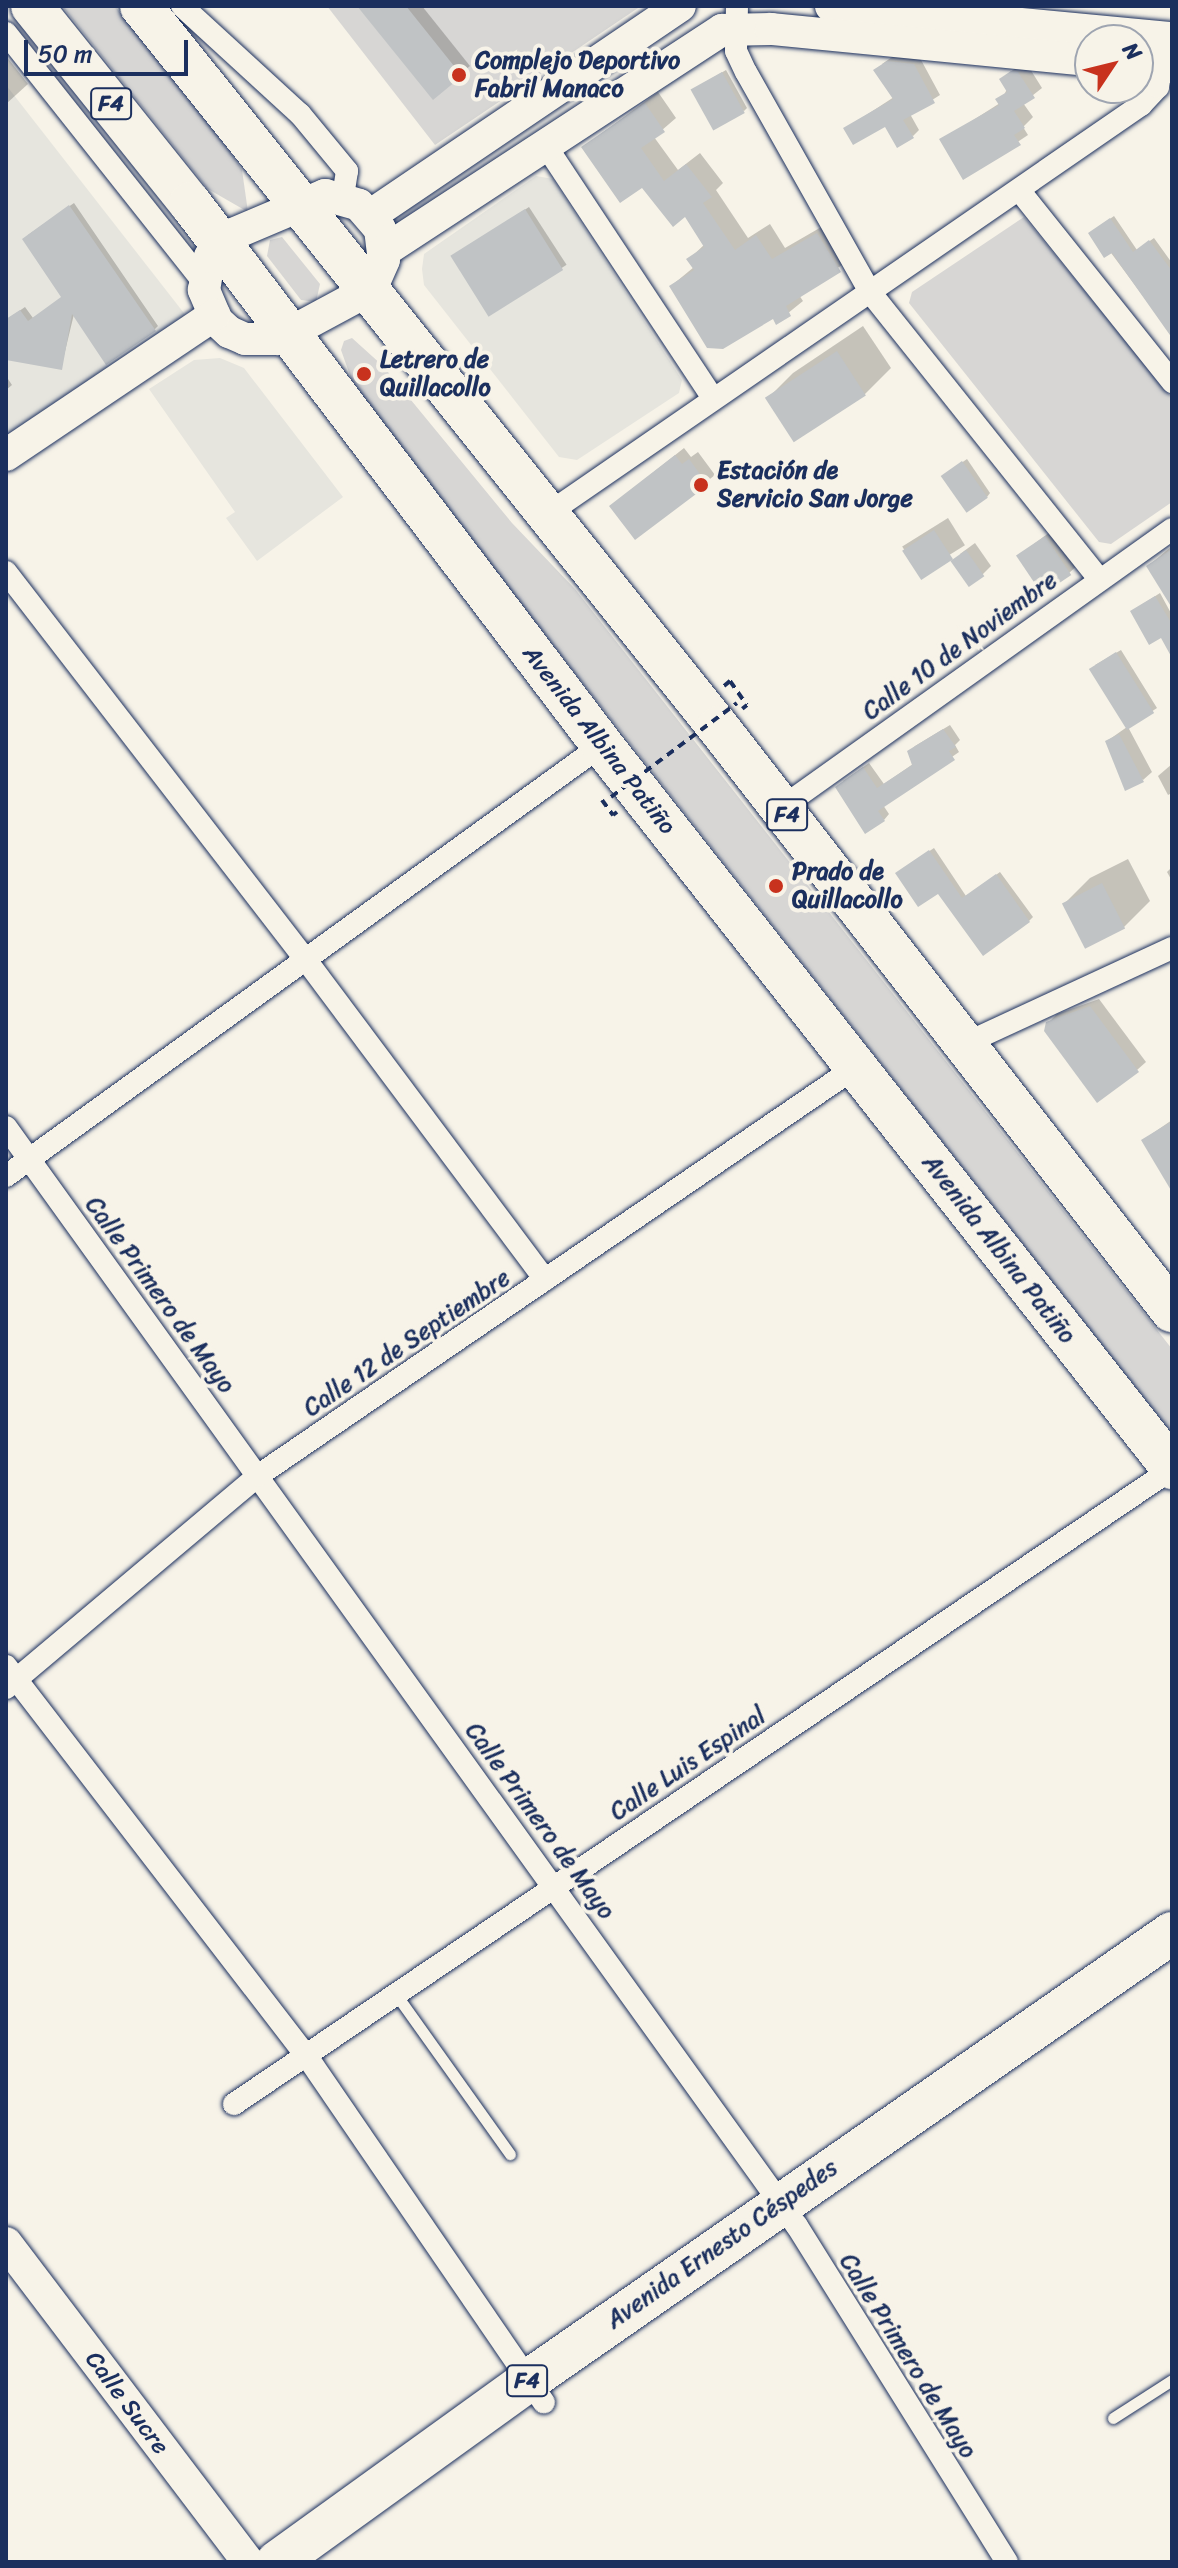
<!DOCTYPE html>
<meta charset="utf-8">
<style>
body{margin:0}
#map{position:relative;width:1178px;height:2568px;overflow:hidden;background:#f7f3e8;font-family:Sriracha,sans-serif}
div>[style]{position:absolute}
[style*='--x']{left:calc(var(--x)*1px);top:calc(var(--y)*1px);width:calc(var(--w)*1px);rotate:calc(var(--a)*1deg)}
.built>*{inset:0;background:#e6e5de}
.green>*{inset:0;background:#d7d6d4}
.shadow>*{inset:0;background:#0003;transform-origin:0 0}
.building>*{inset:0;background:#c0c3c5;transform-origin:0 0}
.path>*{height:4px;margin-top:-2px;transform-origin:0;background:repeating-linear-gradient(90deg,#1b2f5e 0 8px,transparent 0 14px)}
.roads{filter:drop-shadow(0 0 2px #1b2f5e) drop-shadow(0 0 2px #1b2f5e)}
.lane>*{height:11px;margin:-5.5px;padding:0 5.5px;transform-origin:5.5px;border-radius:5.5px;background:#f7f3e8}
.street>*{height:22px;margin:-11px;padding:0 11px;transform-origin:11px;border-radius:11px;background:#f7f3e8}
.secondary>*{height:32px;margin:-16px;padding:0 16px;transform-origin:16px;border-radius:16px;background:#f7f3e8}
.highway>*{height:42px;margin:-21px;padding:0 21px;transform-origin:21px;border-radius:21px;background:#f7f3e8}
.path-bridge>*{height:4px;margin-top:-2px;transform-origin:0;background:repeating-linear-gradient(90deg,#1b2f5e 0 8px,transparent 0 14px)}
.dots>*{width:22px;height:22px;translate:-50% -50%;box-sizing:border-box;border:4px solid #f7f3e8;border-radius:50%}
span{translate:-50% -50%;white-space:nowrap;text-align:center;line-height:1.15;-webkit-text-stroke:8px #f7f3e8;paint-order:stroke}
.shield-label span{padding:2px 6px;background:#f7f3e8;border:2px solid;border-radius:6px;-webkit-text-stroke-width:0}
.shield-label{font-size:22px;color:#1b2f5e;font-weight:700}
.poi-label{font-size:24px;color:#1b2f5e;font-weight:700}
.left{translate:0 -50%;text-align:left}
.street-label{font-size:24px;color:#1b2f5e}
.frame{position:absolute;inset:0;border:8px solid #1b2f5e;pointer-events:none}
.north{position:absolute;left:1074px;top:24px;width:80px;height:80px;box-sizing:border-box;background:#f7f3e8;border:2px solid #9fa5b1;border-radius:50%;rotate:55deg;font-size:22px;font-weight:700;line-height:32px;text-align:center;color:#1b2f5e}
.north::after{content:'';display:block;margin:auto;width:28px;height:36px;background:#c8321e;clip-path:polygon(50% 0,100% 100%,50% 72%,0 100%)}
.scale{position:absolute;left:24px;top:40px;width:164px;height:36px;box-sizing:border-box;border:4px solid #1b2f5e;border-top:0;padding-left:10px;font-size:24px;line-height:28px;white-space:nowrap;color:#1b2f5e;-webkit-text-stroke:6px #f7f3e8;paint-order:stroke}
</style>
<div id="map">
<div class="built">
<div style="clip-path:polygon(6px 85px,187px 317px,6px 438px)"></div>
<div style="clip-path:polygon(536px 176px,553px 179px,682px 380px,679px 393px,577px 460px,559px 457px,424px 285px,422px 269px,424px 254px)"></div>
<div style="clip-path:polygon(220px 358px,244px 368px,343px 497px,257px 561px,226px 518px,235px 512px,149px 389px,194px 360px)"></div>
</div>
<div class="green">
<div style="clip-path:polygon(62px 6px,115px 6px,229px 150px,242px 170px,248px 212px,208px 189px)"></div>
<div style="clip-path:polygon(327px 6px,641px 6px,435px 145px)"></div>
<div style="clip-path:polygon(1024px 217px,1172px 398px,1172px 502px,1111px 544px,1099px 542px,909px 303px,912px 292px)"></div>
<div style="clip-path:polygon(282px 237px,320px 284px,316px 302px,301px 300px,267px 256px,270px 240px)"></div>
<div style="clip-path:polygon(352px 338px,383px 366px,512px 523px,575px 589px,1172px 1349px,1172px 1434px,357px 395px,341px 350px,344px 341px)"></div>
</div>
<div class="shadow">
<div style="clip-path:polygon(360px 6px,422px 6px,470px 66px,433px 97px)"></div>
<div style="clip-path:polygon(895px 55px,920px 58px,940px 95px,910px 114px,919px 130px,913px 136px,886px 124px,845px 129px,894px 97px,882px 64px)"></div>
<div style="clip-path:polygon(6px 56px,28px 84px,6px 104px)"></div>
<div style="clip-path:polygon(1021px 64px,1027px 64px,1042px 88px,1023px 103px,1033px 117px,1023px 127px,1028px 135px,964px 178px,942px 140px,1000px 103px,1007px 89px,1001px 79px)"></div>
<div style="clip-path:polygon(726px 70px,747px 108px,744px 111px,697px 87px)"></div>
<div style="clip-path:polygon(658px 92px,676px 118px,654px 137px,678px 170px,700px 153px,723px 183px,716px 190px,748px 238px,770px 224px,785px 248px,830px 222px,852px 258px,799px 295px,803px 301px,777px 322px,774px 316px,671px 286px,694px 267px,689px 259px,705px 244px,685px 215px,583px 147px)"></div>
<div style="clip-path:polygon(74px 203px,158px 326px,154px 330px,74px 314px,61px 368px,6px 358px,6px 320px,25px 307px,33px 318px,63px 297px,28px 235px)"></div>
<div style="left:529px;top:207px;width:69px;height:85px;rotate:57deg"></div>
<div style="clip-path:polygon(1114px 216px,1137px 250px,1154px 238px,1172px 263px,1172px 335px,1094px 230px)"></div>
<div style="clip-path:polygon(863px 326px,891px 368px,865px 394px,797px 439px,791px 436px,767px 399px,793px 373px)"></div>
<div style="clip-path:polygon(6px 376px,12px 385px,6px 390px)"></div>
<div style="clip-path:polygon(684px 448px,691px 457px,698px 452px,715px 475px,636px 537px,611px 506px)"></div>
<div style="clip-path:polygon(967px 459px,990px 493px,987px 497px,947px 473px)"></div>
<div style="left:948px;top:518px;width:32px;height:54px;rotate:58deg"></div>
<div style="clip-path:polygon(1054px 529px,1078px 565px,1069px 573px,1018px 556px)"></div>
<div style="clip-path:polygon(975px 543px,991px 566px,982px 575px,960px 554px)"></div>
<div style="clip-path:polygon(1172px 546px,1172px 588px,1148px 566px)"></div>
<div style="clip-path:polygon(1160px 593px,1172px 615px,1172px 654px,1162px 636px,1132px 611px)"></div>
<div style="clip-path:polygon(1121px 650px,1157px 708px,1128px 727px,1152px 772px,1143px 780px,1107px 741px,1127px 727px,1095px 665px)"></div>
<div style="clip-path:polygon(950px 725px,960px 740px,955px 745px,959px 752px,883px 805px,889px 814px,884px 820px,843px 781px,869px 763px,884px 784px,913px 764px,909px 752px,915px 746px)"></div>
<div style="clip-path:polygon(1172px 764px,1172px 793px,1168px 795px,1158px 776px)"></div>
<div style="clip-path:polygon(934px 848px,966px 896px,1000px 872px,1033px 917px,1029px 921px,938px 891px,901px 870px)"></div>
<div style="clip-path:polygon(1128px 859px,1150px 901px,1124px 927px,1064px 904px,1090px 878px)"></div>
<div style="clip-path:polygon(1172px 867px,1172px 881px,1167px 872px)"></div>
<div style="clip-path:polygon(1099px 999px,1146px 1062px,1137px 1070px,1048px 1023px,1057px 1014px)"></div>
<div style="clip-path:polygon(1172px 1120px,1172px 1188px,1143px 1140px)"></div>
</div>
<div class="building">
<div style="clip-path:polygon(357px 6px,406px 6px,462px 76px,433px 100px)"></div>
<div style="clip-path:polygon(887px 61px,914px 64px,935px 103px,903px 120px,914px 138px,897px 148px,885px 127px,853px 145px,843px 128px,893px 99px,873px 70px)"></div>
<div style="clip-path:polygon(1011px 71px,1018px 72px,1035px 98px,1014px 111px,1025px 128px,1014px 135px,1021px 145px,963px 180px,939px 139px,999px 105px,995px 99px,1007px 92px,999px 79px)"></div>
<div style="left:722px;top:72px;width:47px;height:36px;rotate:61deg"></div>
<div style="clip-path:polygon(645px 103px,665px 132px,641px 148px,664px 181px,686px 164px,712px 197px,703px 203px,735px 250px,756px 235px,772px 259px,817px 233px,841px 272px,786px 306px,791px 316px,776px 325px,773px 319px,723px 349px,707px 348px,669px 286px,694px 270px,686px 259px,704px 247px,685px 217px,673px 227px,642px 188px,620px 203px,581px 147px)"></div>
<div style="clip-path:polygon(69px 205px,156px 331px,106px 365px,72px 314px,62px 370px,6px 360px,6px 319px,20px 310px,28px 321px,61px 297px,22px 239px)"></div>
<div style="left:525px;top:209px;width:72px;height:88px;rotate:58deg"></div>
<div style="clip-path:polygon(1110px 218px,1133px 252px,1149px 240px,1172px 271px,1172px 338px,1112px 253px,1104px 258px,1088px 233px)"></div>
<div style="left:837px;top:351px;width:53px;height:86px;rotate:57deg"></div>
<div style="clip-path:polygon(675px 455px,682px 464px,689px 459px,708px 485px,635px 540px,609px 506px)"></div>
<div style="left:962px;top:461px;width:45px;height:26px;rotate:55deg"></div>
<div style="left:934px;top:530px;width:35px;height:38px;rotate:57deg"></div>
<div style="left:1045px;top:536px;width:47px;height:35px;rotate:56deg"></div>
<div style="clip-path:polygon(1172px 549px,1172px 608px,1146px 566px)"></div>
<div style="left:966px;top:550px;width:32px;height:19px;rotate:55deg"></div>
<div style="clip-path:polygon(1155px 596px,1172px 624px,1172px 658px,1161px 638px,1149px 645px,1130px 611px)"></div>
<div style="left:1116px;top:652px;width:72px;height:32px;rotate:58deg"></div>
<div style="clip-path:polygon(943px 729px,956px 747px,949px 751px,955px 760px,878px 811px,885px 821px,865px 834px,835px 787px,863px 767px,877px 788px,912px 765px,907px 751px)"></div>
<div style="clip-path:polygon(1119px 734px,1144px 782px,1125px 791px,1105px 741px)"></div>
<div style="clip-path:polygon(929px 850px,962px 898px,996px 874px,1030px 922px,983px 956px,938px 894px,918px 907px,895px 873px)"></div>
<div style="left:1102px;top:883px;width:51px;height:45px;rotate:63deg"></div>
<div style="clip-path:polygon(1090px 1006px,1139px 1072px,1097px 1103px,1044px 1031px,1046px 1022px)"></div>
<div style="clip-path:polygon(1172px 1121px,1172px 1192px,1141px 1140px)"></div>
</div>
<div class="path">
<div style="--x:724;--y:686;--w:8;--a:-40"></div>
<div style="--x:730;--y:681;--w:29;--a:55"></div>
<div style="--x:747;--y:705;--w:6;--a:141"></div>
<div style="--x:602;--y:800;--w:19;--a:54"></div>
<div style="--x:613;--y:815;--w:5;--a:-37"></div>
</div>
<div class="roads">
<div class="lane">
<div style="--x:395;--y:1993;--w:198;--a:54.5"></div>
<div style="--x:1113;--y:2418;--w:70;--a:-32.8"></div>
</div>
<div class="street">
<div style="--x:182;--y:6;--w:160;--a:42.5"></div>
<div style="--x:300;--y:114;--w:74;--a:50.5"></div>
<div style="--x:347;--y:171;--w:26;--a:99"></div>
<div style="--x:737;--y:6;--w:45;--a:91.3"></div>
<div style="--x:736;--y:51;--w:23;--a:65"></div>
<div style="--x:746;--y:72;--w:253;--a:60.6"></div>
<div style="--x:870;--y:292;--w:366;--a:51.4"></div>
<div style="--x:6;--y:33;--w:319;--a:51.6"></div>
<div style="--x:544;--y:143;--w:305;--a:56.5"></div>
<div style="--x:1019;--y:190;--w:246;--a:51.4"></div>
<div style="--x:546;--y:515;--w:723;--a:-34.57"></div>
<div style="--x:1141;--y:105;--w:25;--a:-47"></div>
<div style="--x:1158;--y:87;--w:32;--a:-81"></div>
<div style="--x:6;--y:572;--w:490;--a:52.3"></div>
<div style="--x:306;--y:960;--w:399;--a:53.2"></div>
<div style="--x:781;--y:808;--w:480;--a:-35.5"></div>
<div style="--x:962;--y:1045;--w:231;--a:-24.8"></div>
<div style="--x:6;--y:1127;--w:1354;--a:54.26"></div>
<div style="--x:797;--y:2226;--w:396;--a:58"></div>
<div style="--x:6;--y:1176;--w:736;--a:-35.87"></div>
<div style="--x:6;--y:1666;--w:491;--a:52.4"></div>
<div style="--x:306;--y:2055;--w:421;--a:55.6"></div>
<div style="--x:6;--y:1688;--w:331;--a:-40.1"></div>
<div style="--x:259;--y:1475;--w:723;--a:-34.35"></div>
<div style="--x:234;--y:2104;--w:1133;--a:-34.1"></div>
</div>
<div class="secondary">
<div style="--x:831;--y:6;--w:342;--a:5.4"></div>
<div style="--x:1138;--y:64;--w:34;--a:5"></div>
<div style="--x:325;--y:195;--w:35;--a:16"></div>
<div style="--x:359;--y:205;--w:32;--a:49"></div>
<div style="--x:380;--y:229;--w:31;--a:83"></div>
<div style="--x:384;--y:260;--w:32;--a:114"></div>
<div style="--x:371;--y:289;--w:106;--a:151.7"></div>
<div style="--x:278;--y:339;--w:33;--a:180"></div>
<div style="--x:245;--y:339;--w:17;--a:-156"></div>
<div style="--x:229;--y:332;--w:16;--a:-137"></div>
<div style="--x:217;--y:321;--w:34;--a:-113"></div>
<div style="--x:204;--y:290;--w:34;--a:-80"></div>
<div style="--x:210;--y:257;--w:33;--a:-45"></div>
<div style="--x:233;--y:234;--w:100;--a:-23"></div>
<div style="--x:371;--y:215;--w:373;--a:-34.1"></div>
<div style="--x:384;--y:251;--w:404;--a:-33.2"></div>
<div style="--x:722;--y:30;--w:49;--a:-1.2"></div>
<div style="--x:771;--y:29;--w:321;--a:5.6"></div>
<div style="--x:6;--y:455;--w:251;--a:-33.9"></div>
<div style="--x:6;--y:2243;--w:400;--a:52.8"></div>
</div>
<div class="highway">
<div style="--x:32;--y:6;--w:253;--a:51.3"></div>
<div style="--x:190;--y:203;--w:681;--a:52.76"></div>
<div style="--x:602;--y:745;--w:921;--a:51.75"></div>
<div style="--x:141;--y:6;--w:923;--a:51.33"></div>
<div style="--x:718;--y:727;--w:740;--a:52.14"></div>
<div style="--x:277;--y:2562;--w:311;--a:-35.8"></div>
<div style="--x:529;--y:2380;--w:783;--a:-34.81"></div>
</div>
</div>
<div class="path-bridge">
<div style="--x:611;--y:797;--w:157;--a:-36.7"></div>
</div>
<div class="dots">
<div style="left:459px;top:75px;background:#c8321e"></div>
<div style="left:364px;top:374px;background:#c8321e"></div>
<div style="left:701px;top:485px;background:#c8321e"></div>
<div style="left:776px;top:886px;background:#c8321e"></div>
</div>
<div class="shield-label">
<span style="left:111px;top:104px">F4</span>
<span style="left:787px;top:815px">F4</span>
<span style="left:527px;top:2381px">F4</span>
</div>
<div class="poi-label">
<span class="left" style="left:475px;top:75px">Complejo Deportivo<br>Fabril Manaco</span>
<span class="left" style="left:380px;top:374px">Letrero de<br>Quillacollo</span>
<span class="left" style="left:717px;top:485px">Estación de<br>Servicio San Jorge</span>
<span class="left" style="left:792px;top:886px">Prado de<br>Quillacollo</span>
</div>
<div class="street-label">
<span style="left:960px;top:646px;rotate:-36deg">Calle 10 de Noviembre</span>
<span style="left:599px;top:740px;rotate:52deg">Avenida Albina Patiño</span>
<span style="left:999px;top:1249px;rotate:52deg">Avenida Albina Patiño</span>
<span style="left:160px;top:1295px;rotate:54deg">Calle Primero de Mayo</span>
<span style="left:407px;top:1343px;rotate:-34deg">Calle 12 de Septiembre</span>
<span style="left:688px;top:1764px;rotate:-34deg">Calle Luis Espinal</span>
<span style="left:540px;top:1821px;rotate:54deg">Calle Primero de Mayo</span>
<span style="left:722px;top:2244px;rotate:-35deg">Avenida Ernesto Céspedes</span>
<span style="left:908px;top:2356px;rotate:58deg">Calle Primero de Mayo</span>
<span style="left:127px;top:2403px;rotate:53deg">Calle Sucre</span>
</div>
<div class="frame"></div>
<div class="north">N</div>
<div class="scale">50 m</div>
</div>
